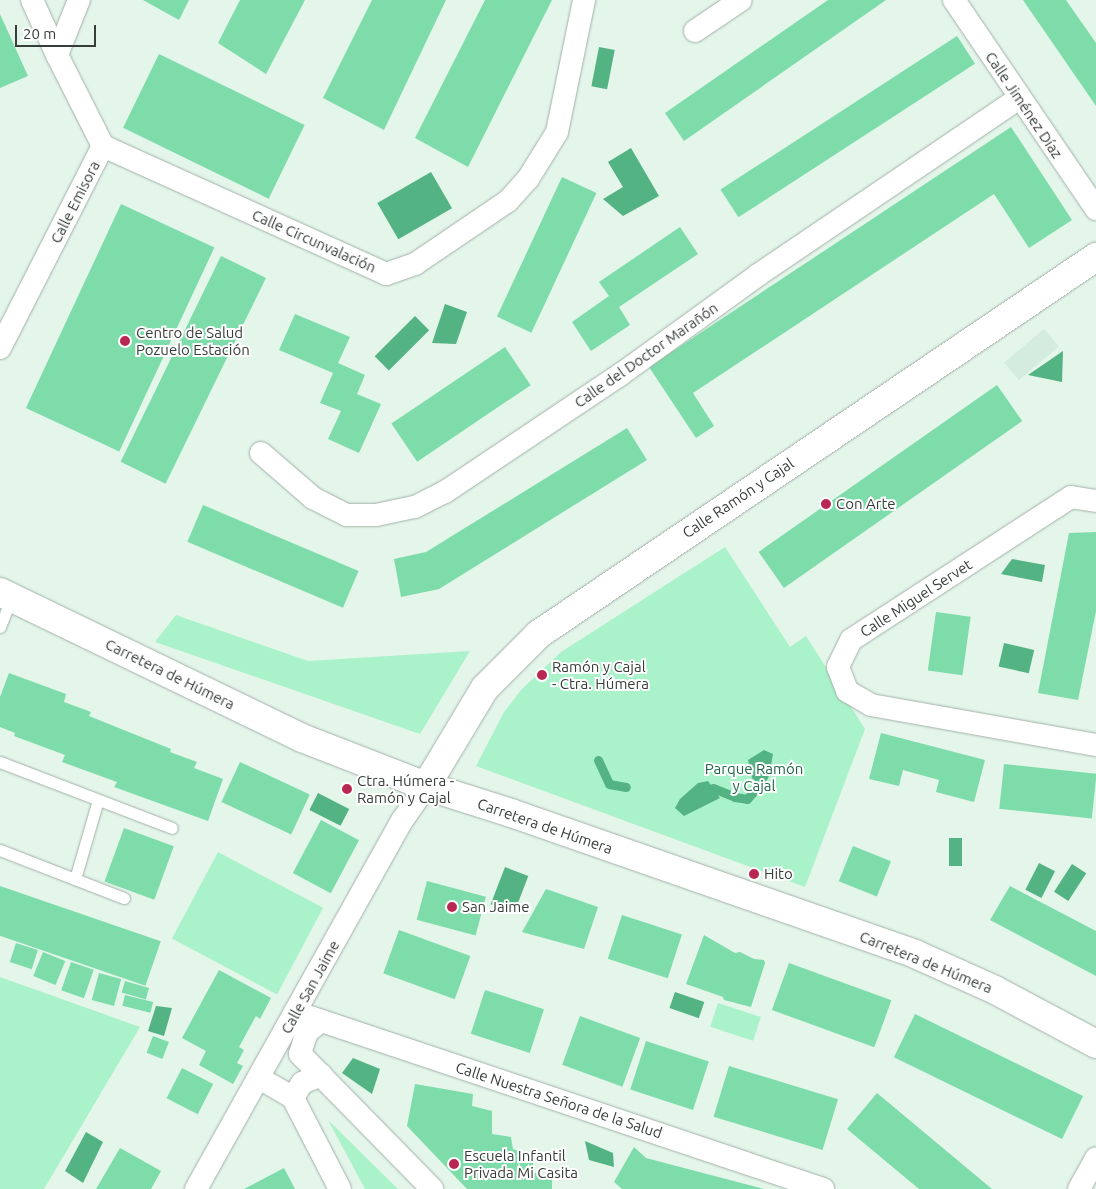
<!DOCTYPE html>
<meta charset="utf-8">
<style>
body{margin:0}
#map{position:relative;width:1096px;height:1189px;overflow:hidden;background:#e4f5ea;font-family:Ubuntu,sans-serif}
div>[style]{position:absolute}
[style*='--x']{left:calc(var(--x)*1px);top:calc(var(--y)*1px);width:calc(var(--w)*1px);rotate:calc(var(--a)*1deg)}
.built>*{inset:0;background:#d3ecdd;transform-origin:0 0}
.green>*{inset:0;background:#aaf2ca;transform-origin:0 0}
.water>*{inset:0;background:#53b383;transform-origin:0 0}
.stream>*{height:9px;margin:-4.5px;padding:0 4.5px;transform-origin:4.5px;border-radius:4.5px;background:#53b383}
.building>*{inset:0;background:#7ddcaa;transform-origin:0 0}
.roads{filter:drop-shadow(0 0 1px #a1b1a8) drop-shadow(0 0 1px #a1b1a8)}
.lane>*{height:11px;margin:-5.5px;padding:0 5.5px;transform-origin:5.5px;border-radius:5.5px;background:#fff}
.street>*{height:22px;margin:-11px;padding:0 11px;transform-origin:11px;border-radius:11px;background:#fff}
.secondary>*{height:28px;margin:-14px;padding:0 14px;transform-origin:14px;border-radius:14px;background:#fff}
.dots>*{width:14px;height:14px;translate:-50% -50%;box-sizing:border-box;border:2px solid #fff;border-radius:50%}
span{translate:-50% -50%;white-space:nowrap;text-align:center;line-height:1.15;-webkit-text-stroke:4px #fff;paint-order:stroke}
.street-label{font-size:15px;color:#373d39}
.poi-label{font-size:15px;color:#373d39}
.left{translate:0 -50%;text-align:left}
.park-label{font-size:15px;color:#206646}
.scale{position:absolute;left:15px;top:25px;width:81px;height:22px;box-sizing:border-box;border:2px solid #373d39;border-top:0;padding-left:6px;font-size:15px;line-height:18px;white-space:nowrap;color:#373d39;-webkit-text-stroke:4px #fff;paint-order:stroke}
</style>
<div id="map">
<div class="built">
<div style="left:1044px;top:329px;width:23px;height:52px;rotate:50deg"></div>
</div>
<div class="green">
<div style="clip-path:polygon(725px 547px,790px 647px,806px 636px,865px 729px,805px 887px,476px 766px,504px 712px,522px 689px,561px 652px)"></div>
<div style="clip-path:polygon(176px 615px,308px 661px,470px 651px,420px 734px,155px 642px)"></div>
<div style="left:218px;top:852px;width:119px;height:98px;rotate:28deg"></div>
<div style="clip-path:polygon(0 977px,140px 1027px,44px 1189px,0 1189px)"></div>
<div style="left:718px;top:1003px;width:45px;height:25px;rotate:18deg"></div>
<div style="clip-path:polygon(328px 1120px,398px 1189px,365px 1189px)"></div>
</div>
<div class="water">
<div style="left:599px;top:47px;width:16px;height:40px;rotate:11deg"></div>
<div style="clip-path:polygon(631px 148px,659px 196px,623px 216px,603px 199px,623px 187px,608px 162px)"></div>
<div style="left:431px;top:172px;width:42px;height:62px;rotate:60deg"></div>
<div style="clip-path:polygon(445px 304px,467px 312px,456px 344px,432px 343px)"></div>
<div style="left:415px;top:316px;width:20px;height:57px;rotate:45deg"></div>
<div style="clip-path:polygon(1063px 351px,1062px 382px,1028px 375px)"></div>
<div style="clip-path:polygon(1012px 559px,1045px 565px,1042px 582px,1001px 574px)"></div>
<div style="left:1004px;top:643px;width:31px;height:24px;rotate:13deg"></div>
<div style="clip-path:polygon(764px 750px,773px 754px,769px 776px,763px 788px,752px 778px,748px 760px)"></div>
<div style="clip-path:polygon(708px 781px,720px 798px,684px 816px,675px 808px,680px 799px,698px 783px)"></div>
<div style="left:318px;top:793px;width:35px;height:19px;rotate:27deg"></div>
<div style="left:949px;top:838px;width:13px;height:28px"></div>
<div style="left:1039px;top:863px;width:18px;height:30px;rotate:27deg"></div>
<div style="left:1072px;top:864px;width:17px;height:33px;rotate:33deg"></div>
<div style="left:505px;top:867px;width:25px;height:40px;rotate:21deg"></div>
<div style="left:675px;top:992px;width:31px;height:17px;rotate:19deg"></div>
<div style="clip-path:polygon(156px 1006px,172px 1008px,164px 1036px,148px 1031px)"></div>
<div style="clip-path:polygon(353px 1058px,380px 1069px,372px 1094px,342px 1073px)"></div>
<div style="clip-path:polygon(86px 1132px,103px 1142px,83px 1183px,65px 1171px)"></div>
<div style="clip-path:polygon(585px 1141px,613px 1153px,614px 1167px,589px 1160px)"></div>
</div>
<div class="stream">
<div style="--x:598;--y:760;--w:26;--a:65"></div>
<div style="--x:609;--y:784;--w:17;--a:10"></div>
<div style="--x:713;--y:788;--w:24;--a:22"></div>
<div style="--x:735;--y:797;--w:12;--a:9"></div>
<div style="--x:747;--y:799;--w:18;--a:-49"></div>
</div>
<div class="building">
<div style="clip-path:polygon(143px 0,189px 0,179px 20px)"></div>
<div style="clip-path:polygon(240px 0,305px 0,266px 74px,218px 43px)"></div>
<div style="clip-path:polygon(372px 0,446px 0,384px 130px,323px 98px)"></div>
<div style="clip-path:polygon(485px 0,552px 0,468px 167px,415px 138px)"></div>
<div style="clip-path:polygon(828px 0,886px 0,684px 141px,665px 113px)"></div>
<div style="clip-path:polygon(1023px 0,1066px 0,1096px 43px,1096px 106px)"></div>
<div style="clip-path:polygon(0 14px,28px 76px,0 88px)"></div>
<div style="left:957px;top:36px;width:33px;height:282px;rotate:57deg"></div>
<div style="left:159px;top:54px;width:162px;height:82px;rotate:26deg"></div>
<div style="clip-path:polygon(1011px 127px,1072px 220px,1029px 248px,994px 194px,693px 393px,714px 426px,696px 438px,649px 367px)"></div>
<div style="left:562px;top:177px;width:38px;height:154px;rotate:25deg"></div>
<div style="left:121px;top:204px;width:103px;height:225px;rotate:25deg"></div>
<div style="clip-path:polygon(680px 227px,698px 254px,619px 307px,630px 325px,591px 351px,572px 322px,609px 296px,599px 282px)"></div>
<div style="left:221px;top:256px;width:50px;height:229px;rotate:26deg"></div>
<div style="clip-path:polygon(295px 314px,350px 337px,338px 363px,365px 375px,357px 394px,381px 404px,359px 453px,328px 439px,341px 411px,320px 403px,333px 373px,279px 350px)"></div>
<div style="left:505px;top:347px;width:46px;height:137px;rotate:56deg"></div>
<div style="left:997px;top:385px;width:44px;height:291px;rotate:55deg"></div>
<div style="clip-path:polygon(627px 428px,647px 460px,439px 589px,401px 597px,394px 559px,426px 552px)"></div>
<div style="left:203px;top:505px;width:169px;height:40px;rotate:23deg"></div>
<div style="clip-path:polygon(1096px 532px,1096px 611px,1078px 700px,1038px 693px,1069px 533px)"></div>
<div style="left:936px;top:612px;width:35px;height:59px;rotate:8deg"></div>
<div style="clip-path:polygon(9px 673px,66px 694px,64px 702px,91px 712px,89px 716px,171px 749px,170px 752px,197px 762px,194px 768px,223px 779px,208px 821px,114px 787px,117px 782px,62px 762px,65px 755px,14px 736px,15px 733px,0 727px,0 697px)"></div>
<div style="clip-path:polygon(881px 733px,985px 760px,974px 802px,936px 792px,939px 780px,903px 770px,899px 786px,869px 779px)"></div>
<div style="left:240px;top:762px;width:77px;height:44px;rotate:25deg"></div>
<div style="left:1004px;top:764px;width:93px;height:45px;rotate:6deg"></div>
<div style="left:321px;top:820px;width:43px;height:60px;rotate:28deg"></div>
<div style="left:124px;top:828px;width:53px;height:57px;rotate:20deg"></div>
<div style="left:853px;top:846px;width:41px;height:38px;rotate:22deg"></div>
<div style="left:427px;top:881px;width:61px;height:40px;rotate:15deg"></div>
<div style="left:0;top:886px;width:170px;height:47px;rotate:19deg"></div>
<div style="clip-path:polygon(1010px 886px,1096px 931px,1096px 976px,990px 920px)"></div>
<div style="clip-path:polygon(546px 889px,598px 907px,584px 949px,522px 932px)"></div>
<div style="left:622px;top:915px;width:63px;height:46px;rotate:18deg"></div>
<div style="left:399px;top:930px;width:76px;height:46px;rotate:20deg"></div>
<div style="clip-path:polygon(704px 935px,735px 953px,740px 952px,754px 959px,764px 960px,765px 963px,751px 1007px,724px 1000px,723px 997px,686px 984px)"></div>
<div style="left:16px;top:943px;width:23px;height:20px;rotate:18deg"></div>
<div style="left:43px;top:952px;width:24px;height:26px;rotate:22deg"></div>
<div style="left:71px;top:962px;width:24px;height:30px;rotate:19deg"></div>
<div style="left:789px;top:963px;width:109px;height:50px;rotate:20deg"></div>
<div style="clip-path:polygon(219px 970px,271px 998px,260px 1019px,256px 1016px,239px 1047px,244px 1050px,237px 1063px,243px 1066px,233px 1084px,199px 1065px,206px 1051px,182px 1038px)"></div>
<div style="left:99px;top:973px;width:23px;height:28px;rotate:15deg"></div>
<div style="left:125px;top:981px;width:25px;height:12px;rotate:16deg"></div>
<div style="left:485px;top:990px;width:62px;height:46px;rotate:18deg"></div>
<div style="left:125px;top:995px;width:29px;height:11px;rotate:14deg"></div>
<div style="left:915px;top:1014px;width:187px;height:48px;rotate:26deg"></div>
<div style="left:580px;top:1016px;width:64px;height:52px;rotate:20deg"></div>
<div style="left:153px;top:1036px;width:17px;height:18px;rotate:21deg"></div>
<div style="left:646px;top:1041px;width:66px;height:51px;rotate:18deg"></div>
<div style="left:729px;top:1066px;width:114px;height:53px;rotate:17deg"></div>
<div style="left:182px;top:1068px;width:35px;height:34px;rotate:27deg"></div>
<div style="clip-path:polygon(415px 1084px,473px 1094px,472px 1106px,492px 1111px,492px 1134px,511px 1137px,513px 1149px,533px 1156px,533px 1172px,552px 1178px,552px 1189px,467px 1189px,407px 1126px)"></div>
<div style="clip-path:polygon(877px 1093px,992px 1189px,919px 1189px,847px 1129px)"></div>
<div style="clip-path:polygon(634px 1147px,646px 1158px,764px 1189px,622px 1189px,614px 1182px)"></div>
<div style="clip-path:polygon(120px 1148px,161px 1171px,151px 1189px,96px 1189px)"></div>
<div style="clip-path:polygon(284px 1168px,295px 1189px,244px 1189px)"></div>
</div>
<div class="roads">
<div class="lane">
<div style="--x:0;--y:627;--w:31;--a:-69"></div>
<div style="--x:0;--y:762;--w:184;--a:21"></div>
<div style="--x:0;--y:850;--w:133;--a:21.2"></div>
<div style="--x:75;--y:879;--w:82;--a:-73.8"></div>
</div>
<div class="street">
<div style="--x:954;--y:0;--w:253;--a:55.8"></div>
<div style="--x:695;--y:31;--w:55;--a:-34"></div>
<div style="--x:57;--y:55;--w:59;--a:-68.2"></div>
<div style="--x:103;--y:146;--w:311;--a:24.3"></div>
<div style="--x:386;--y:274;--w:31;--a:-19"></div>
<div style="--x:415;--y:264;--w:112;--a:-34.1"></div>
<div style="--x:508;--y:201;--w:30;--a:-48"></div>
<div style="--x:528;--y:179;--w:55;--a:-58.3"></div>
<div style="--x:557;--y:132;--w:135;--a:-78.4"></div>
<div style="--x:0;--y:348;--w:227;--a:-63"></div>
<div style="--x:103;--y:146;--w:102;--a:-116.8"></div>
<div style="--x:57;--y:55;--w:60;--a:-114.4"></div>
<div style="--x:261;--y:453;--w:69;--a:40.9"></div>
<div style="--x:313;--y:498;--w:38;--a:27"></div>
<div style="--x:347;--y:515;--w:29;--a:0"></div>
<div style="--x:376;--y:515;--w:40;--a:-12"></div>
<div style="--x:415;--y:507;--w:34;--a:-27"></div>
<div style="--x:445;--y:492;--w:211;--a:-33.8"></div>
<div style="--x:620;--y:375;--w:170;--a:-35.9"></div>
<div style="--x:758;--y:275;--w:315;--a:-34.1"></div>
<div style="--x:1096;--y:501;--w:25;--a:-171"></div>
<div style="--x:1071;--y:497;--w:262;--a:147"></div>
<div style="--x:851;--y:640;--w:30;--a:116"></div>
<div style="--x:838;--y:667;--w:26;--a:69"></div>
<div style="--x:847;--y:691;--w:28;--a:30"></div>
<div style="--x:871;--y:705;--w:229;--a:10.1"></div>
<div style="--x:295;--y:1012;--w:557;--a:18.53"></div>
<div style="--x:321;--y:1021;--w:18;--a:142"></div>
<div style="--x:307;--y:1032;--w:23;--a:108"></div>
<div style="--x:300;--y:1054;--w:189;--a:45.6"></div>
<div style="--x:259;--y:1078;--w:39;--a:30"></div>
<div style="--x:293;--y:1098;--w:102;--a:62.7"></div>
<div style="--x:293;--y:1098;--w:17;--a:-59"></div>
<div style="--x:302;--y:1083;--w:21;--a:-23"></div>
<div style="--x:196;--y:1189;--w:422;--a:-60.8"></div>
<div style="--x:402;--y:821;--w:42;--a:-55.6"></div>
<div style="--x:1079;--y:1189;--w:35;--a:-61"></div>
</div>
<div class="secondary">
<div style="--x:0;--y:592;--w:335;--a:25.8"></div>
<div style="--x:302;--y:738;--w:133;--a:21.2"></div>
<div style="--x:426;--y:786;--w:89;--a:17.6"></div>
<div style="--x:511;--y:813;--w:428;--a:19.2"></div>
<div style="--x:915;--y:954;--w:88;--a:24.2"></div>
<div style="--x:995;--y:990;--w:115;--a:28.1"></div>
<div style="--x:426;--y:786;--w:114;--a:-59"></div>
<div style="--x:485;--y:688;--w:76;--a:-45"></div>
<div style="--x:539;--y:634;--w:673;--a:-34.09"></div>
</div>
</div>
<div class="dots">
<div style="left:125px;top:341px;background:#b82852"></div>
<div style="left:826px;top:504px;background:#b82852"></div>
<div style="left:542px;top:675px;background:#b82852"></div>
<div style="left:347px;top:789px;background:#b82852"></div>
<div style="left:754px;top:874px;background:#b82852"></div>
<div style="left:452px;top:907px;background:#b82852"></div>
<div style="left:454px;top:1164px;background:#b82852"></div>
</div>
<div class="street-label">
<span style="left:1024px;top:105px;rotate:56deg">Calle Jiménez Díaz</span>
<span style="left:75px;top:202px;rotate:-63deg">Calle Emisora</span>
<span style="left:314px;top:241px;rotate:24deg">Calle Circunvalación</span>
<span style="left:646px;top:355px;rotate:-35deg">Calle del Doctor Marañón</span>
<span style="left:738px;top:498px;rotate:-34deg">Calle Ramón y Cajal</span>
<span style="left:916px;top:598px;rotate:-33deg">Calle Miguel Servet</span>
<span style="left:170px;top:674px;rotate:26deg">Carretera de Húmera</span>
<span style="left:545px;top:826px;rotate:19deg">Carretera de Húmera</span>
<span style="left:926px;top:962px;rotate:22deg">Carretera de Húmera</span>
<span style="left:310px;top:987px;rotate:-61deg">Calle San Jaime</span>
<span style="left:559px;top:1100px;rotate:18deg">Calle Nuestra Señora de la Salud</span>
</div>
<div class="poi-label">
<span class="left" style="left:136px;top:341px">Centro de Salud<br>Pozuelo Estación</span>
<span class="left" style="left:836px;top:504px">Con Arte</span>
<span class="left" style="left:552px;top:675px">Ramón y Cajal<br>- Ctra. Húmera</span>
<span class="left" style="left:357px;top:789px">Ctra. Húmera -<br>Ramón y Cajal</span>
<span class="left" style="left:764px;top:874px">Hito</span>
<span class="left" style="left:462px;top:907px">San Jaime</span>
<span class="left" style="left:464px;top:1164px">Escuela Infantil<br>Privada Mi Casita</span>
</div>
<div class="park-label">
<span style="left:754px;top:777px">Parque Ramón<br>y Cajal</span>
</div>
<div class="scale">20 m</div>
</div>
